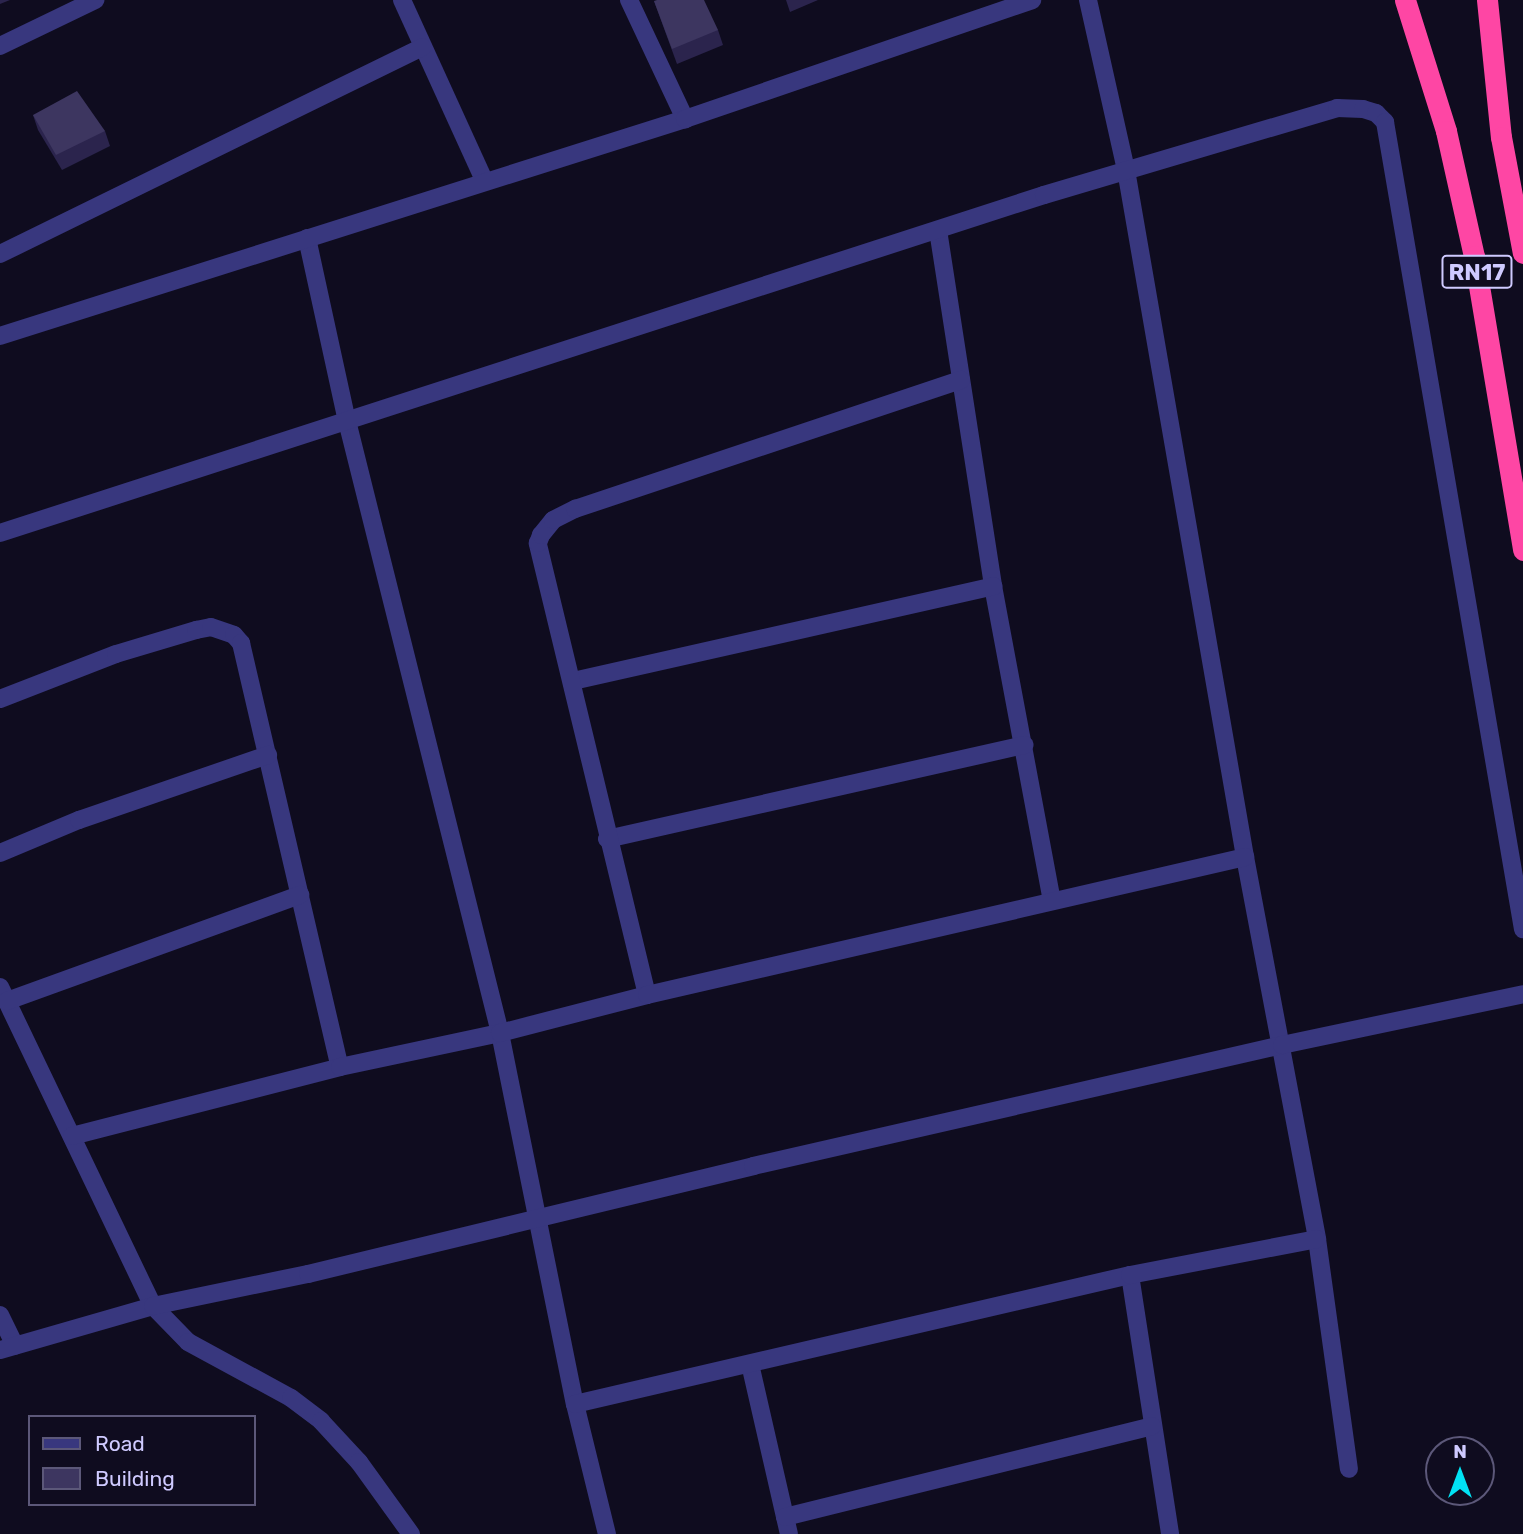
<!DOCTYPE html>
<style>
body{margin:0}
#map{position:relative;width:1523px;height:1534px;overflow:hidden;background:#0f0c1f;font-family:Rubik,sans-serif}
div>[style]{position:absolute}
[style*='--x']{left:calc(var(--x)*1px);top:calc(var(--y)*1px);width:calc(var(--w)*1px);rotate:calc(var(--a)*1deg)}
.minor>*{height:18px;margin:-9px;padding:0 9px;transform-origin:9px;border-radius:9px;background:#38377e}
.highway>*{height:21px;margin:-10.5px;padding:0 10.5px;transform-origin:10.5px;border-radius:10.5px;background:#fe46a4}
.wall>*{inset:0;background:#2b244d}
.building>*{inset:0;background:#3d3660}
span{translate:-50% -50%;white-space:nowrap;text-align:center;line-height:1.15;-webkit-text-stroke:7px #0f0c1f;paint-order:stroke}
.shield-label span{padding:2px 5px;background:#0f0c1f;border:2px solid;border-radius:5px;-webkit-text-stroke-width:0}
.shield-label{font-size:23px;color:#cfcaff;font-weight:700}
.legend{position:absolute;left:28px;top:1415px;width:228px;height:91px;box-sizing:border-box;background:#0f0c1f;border:2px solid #5c5879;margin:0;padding:9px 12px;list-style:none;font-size:21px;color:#cfcaff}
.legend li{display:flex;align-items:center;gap:14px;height:35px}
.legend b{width:35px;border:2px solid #5c5879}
.north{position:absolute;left:1425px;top:1436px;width:70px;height:70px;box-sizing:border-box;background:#0f0c1f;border:2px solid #5c5879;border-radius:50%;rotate:0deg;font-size:19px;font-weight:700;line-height:28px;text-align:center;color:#cfcaff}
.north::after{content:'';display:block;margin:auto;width:24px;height:32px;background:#01e3f4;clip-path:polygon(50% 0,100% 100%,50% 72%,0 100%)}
</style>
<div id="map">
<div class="minor">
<div style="--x:402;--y:0;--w:198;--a:65.5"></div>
<div style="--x:629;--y:0;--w:132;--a:64.8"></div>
<div style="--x:1088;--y:0;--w:174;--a:77.4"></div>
<div style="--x:1126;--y:170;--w:697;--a:80.17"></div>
<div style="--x:1245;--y:857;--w:389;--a:79.3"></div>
<div style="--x:1317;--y:1239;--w:232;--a:82.1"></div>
<div style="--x:0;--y:46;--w:106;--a:-25.8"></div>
<div style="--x:938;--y:230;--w:360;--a:81.2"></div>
<div style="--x:993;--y:586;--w:320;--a:79.4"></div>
<div style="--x:307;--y:238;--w:187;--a:77.7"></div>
<div style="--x:347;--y:421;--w:631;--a:75.96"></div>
<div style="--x:500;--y:1033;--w:379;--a:78.6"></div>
<div style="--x:575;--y:1404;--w:134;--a:76.2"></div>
<div style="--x:0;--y:254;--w:470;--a:-26.1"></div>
<div style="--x:0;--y:336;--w:719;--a:-17.58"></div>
<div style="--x:685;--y:119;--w:367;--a:-18.9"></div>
<div style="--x:0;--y:533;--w:1097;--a:-17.94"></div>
<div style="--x:1044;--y:195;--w:306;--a:-16.5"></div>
<div style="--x:1337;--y:108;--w:26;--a:2"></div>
<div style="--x:1363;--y:109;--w:14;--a:17"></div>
<div style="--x:1376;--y:113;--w:13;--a:45"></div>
<div style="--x:1385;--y:122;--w:819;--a:80.3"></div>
<div style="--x:573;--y:681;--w:431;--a:-12.7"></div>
<div style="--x:0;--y:699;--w:124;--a:-21.2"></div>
<div style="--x:116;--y:654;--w:84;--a:-16.7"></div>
<div style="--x:196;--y:630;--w:15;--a:-11"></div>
<div style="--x:211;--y:627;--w:24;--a:19"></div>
<div style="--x:234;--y:635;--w:11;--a:49"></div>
<div style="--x:241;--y:643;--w:435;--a:76.9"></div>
<div style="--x:607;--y:839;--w:428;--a:-12.7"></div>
<div style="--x:0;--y:853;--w:86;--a:-22.7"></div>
<div style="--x:79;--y:820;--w:200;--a:-19"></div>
<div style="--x:0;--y:987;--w:354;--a:64.4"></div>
<div style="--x:153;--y:1306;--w:50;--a:45.8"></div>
<div style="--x:188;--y:1342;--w:117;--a:28.5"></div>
<div style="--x:291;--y:1398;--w:38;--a:37"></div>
<div style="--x:321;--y:1421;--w:56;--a:47.2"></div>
<div style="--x:359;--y:1462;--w:89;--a:54.2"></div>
<div style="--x:647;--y:995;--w:465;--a:-103.6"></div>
<div style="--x:538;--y:543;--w:9;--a:-69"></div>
<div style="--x:541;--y:535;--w:19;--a:-51"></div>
<div style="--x:553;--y:520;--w:25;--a:-27"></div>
<div style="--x:575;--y:509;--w:407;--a:-18.5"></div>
<div style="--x:7;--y:1001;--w:312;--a:-19.9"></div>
<div style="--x:72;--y:1136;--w:277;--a:-14.4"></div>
<div style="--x:340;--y:1067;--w:164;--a:-12"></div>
<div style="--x:500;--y:1033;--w:152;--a:-14.5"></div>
<div style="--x:647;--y:995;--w:614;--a:-12.99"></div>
<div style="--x:1130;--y:1275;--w:262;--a:81.2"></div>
<div style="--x:0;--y:1315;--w:34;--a:64"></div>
<div style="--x:0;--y:1350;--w:159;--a:-16"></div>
<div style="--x:153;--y:1306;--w:158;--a:-11.7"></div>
<div style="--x:308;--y:1274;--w:458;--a:-13.6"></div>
<div style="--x:753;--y:1166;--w:543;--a:-12.88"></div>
<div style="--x:1282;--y:1045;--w:246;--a:-11.9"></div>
<div style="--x:750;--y:1364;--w:174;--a:77.1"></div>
<div style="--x:575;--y:1404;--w:570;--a:-13.09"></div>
<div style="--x:1130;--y:1275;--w:190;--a:-10.9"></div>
<div style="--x:785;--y:1517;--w:378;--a:-13.9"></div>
</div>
<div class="highway">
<div style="--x:1405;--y:0;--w:137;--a:72.6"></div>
<div style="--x:1446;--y:131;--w:128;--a:77.4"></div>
<div style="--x:1474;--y:256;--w:298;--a:80.5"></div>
<div style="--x:1487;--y:0;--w:138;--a:84.2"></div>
<div style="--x:1501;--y:137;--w:118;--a:79.3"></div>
</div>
<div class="wall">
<div style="clip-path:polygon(0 0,10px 0,0 4px)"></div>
<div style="clip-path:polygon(786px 0,818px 0,790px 12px)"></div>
<div style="clip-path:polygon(654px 1px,718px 30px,723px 45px,677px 64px)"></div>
<div style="clip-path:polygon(33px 115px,105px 131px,110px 146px,62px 170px,38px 130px)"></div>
</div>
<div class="building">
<div style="clip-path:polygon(657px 0,704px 0,718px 30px,672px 49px,654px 1px)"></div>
<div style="clip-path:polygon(77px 91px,105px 131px,56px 155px,33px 115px)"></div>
</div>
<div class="shield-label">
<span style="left:1477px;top:272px">RN17</span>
</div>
<ul class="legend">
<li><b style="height:9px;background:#38377e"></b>Road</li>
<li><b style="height:19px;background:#3d3660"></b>Building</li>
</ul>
<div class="north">N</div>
</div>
